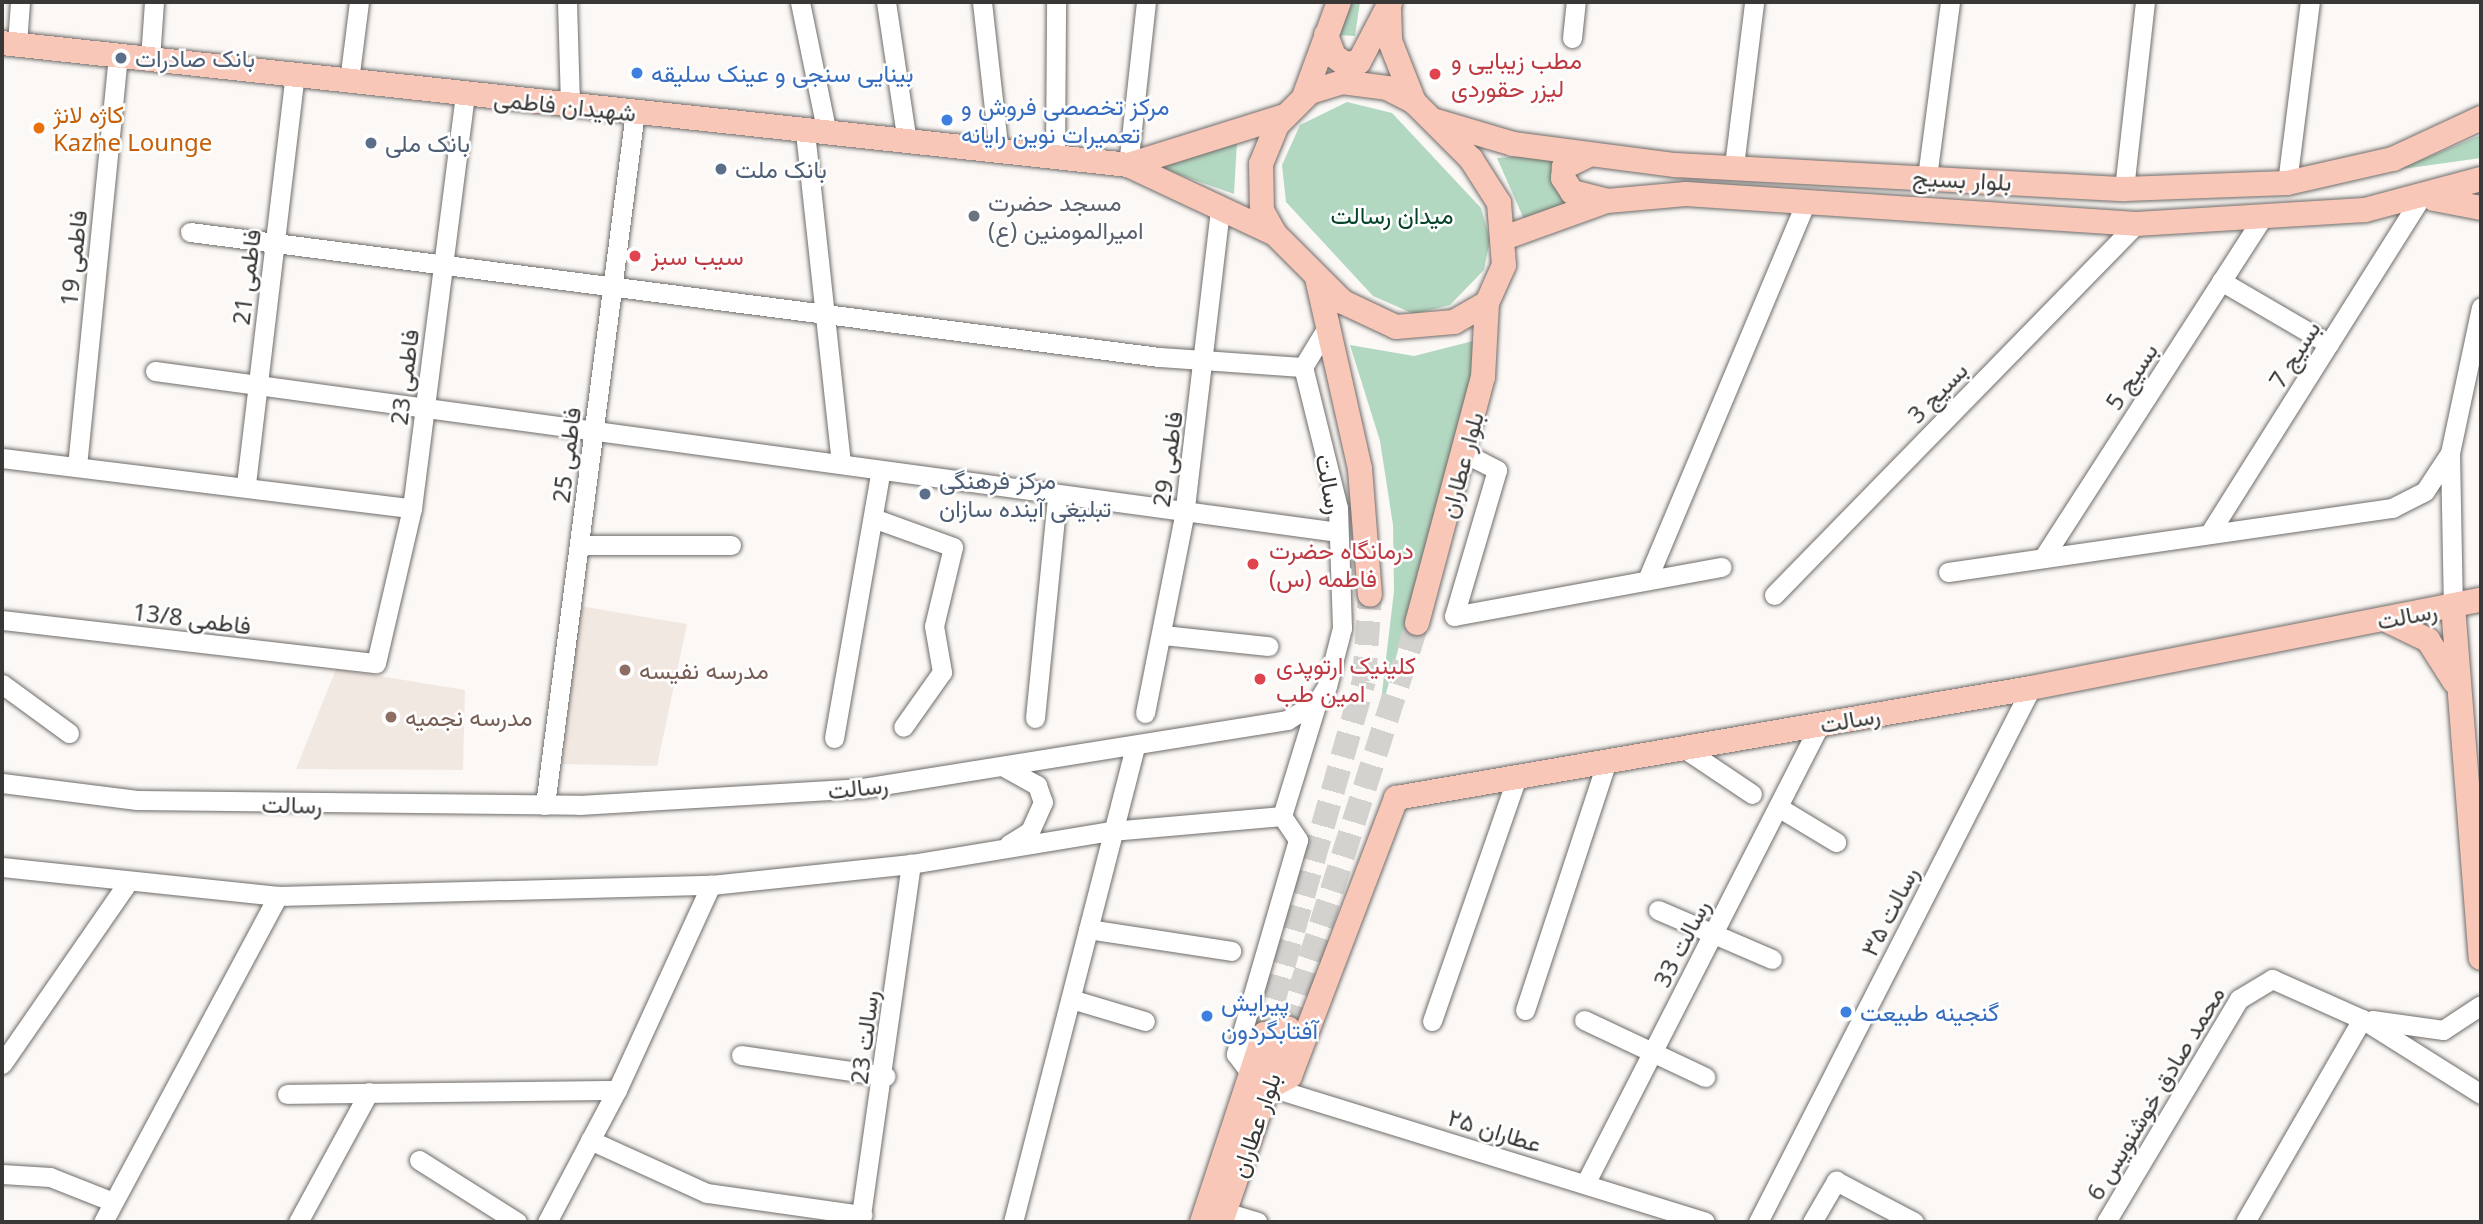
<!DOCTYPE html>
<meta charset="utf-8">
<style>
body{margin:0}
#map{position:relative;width:2483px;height:1224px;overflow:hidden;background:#fbf8f5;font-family:"Noto Sans",Vazirmatn,sans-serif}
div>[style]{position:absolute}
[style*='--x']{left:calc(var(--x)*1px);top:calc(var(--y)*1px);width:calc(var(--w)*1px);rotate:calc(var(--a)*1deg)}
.built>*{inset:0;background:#f2e8e2}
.green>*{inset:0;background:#b3d8c1}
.major-tunnel>*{height:24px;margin-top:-12px;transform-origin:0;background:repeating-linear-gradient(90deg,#d4d2cf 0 24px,transparent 0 36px)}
.roads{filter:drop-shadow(0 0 2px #6f6c6a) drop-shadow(0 0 2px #6f6c6a)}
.minor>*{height:19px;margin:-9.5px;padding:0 9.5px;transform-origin:9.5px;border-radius:9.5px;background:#fff}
.major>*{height:24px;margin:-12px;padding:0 12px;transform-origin:12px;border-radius:12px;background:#f9c7b7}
.dots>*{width:19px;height:19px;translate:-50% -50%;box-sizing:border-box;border:4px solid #fff;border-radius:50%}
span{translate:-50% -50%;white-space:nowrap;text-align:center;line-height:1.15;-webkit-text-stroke:5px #fff;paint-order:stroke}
.service-label{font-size:24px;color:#4e5e75}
.left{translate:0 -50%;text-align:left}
.health-label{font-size:24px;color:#be3a42}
.shop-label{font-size:24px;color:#366cbe}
.street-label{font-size:24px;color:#393837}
.food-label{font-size:24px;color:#c56008}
.worship-label{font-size:24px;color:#5b616d}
.park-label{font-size:24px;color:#044428}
.education-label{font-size:24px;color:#785e54}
.frame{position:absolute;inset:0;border:4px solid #393837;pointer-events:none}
</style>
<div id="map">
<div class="built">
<div style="clip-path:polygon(580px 606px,687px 624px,657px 766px,562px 764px)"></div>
<div style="clip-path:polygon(336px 669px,465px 690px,463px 770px,296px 769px)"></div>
</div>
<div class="green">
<div style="clip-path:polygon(1351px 2px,1360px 2px,1355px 36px,1336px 35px)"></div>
<div style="clip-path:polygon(1347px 102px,1392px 113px,1481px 208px,1490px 240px,1484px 270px,1450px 305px,1414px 314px,1373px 296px,1286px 202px,1282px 165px,1300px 125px)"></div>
<div style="clip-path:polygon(2481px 135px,2481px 158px,2395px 170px,2426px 158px)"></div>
<div style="clip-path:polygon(1237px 141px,1234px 194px,1155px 166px)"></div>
<div style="clip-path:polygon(1527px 156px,1557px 161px,1573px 203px,1527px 226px,1497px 158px)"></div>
<div style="clip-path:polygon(1473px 341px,1476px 372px,1379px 718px,1394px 591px,1393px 525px,1380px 441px,1350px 345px,1414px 356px)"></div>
</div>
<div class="major-tunnel">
<div style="--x:1288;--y:1028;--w:425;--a:-72.3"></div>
<div style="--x:1264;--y:1034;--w:367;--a:-74.2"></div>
<div style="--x:1364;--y:681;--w:86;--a:-86"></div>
</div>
<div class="roads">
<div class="minor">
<div style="--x:567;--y:2;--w:103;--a:88.3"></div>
<div style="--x:800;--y:2;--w:134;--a:78.4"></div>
<div style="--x:886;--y:2;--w:142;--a:81.5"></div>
<div style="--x:982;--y:2;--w:152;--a:83.6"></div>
<div style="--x:1572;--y:38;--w:36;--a:-84"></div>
<div style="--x:17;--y:44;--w:42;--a:-85.9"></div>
<div style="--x:150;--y:59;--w:57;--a:-86"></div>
<div style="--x:349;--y:81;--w:80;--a:-82.8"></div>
<div style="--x:805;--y:132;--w:333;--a:83.8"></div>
<div style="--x:1055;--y:159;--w:157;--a:-89.6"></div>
<div style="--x:1128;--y:165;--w:164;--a:-83.7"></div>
<div style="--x:1734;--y:166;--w:165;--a:-83"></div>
<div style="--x:1927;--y:177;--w:177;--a:-82.5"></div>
<div style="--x:2287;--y:183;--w:182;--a:-82.8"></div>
<div style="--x:2124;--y:189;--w:188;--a:-83.6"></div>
<div style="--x:190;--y:232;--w:977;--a:7.35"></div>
<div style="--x:1159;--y:357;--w:144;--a:4"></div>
<div style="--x:2221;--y:281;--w:125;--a:30.3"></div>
<div style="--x:155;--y:371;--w:1194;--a:7.75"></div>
<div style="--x:1466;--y:454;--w:35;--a:27"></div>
<div style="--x:1497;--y:470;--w:152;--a:106.4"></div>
<div style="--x:1454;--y:616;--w:272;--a:-10.4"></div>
<div style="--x:2450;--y:454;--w:152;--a:88.9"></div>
<div style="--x:2;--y:458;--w:413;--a:7"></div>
<div style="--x:77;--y:466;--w:413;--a:-84.3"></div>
<div style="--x:246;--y:484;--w:412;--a:-83.2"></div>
<div style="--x:873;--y:518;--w:85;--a:19.9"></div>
<div style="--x:953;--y:547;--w:81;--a:103.5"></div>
<div style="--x:934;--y:626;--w:47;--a:80.1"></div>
<div style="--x:942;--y:672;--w:67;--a:125.3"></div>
<div style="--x:2209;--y:534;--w:395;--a:-57.8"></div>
<div style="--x:579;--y:545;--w:152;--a:0"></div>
<div style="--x:2043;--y:558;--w:402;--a:-57.2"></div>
<div style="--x:1948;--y:572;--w:449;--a:-8.2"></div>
<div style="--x:2392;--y:508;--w:37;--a:-27"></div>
<div style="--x:2425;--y:491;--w:45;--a:-56.7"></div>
<div style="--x:2450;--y:453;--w:149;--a:-78"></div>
<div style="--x:1647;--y:580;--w:407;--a:-67.2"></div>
<div style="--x:1774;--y:595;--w:518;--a:-45.7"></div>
<div style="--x:2;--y:620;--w:376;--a:6.6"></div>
<div style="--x:376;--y:663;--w:159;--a:-76.9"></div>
<div style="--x:412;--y:508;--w:417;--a:-82.7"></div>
<div style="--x:1163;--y:635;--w:106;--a:6"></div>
<div style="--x:2;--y:684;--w:83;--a:36.2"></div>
<div style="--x:1145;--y:713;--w:201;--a:-78.8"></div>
<div style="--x:1184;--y:516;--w:310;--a:-83.3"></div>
<div style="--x:1035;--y:718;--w:222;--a:-84.3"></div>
<div style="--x:834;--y:738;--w:272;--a:-80.1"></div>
<div style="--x:1688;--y:751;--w:77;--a:33.9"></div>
<div style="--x:1004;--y:767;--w:38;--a:29"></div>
<div style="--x:1037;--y:785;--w:18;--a:71"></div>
<div style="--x:1043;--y:802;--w:32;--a:114"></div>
<div style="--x:1030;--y:831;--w:25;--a:148"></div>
<div style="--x:2;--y:783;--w:136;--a:7.2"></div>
<div style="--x:137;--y:800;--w:442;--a:0.6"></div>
<div style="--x:579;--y:805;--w:285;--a:-3.4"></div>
<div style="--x:863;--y:788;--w:429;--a:-9.1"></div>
<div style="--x:1287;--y:720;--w:35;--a:-31"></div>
<div style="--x:1317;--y:702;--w:19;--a:-58"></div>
<div style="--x:1327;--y:686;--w:60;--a:-75.5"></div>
<div style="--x:1342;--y:628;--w:120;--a:-91.9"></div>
<div style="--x:1338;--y:508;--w:145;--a:-103.9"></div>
<div style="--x:1303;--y:367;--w:44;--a:-58.8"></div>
<div style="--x:545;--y:805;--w:699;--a:-82.6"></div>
<div style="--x:1778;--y:807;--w:68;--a:31.1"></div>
<div style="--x:1282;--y:816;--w:119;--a:-72.9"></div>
<div style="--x:2;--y:867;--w:278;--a:6"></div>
<div style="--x:278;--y:896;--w:433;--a:-1.5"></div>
<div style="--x:711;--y:885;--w:201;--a:-6"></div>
<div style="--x:911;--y:864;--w:203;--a:-9.4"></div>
<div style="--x:1111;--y:831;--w:172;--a:-5"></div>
<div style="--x:1282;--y:816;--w:29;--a:56"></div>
<div style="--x:1298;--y:840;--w:223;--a:106.2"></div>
<div style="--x:1236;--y:1054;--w:25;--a:53"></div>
<div style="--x:1658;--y:910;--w:124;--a:23.3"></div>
<div style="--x:1088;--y:929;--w:145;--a:8.7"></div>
<div style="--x:1071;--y:999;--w:77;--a:16.6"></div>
<div style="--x:1525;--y:1010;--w:259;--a:-71.8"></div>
<div style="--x:1584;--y:1020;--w:134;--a:25.2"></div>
<div style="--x:2372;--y:1020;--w:72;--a:8"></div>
<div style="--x:2443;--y:1030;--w:45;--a:-33.3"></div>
<div style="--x:1432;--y:1021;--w:255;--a:-70.8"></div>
<div style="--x:741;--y:1055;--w:146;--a:8.3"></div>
<div style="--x:2;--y:1064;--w:221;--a:-55.3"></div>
<div style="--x:1270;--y:1087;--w:455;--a:17.2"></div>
<div style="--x:287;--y:1094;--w:330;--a:-0.7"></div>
<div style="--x:590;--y:1140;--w:128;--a:24.4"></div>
<div style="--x:707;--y:1193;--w:157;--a:8.1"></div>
<div style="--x:419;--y:1160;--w:116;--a:32.3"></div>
<div style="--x:2;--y:1174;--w:48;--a:3.6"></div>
<div style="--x:50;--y:1177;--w:68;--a:21.6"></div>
<div style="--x:1585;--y:1184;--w:517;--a:-62.94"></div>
<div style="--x:1225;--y:1212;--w:34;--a:17"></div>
<div style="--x:103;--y:1222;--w:370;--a:-61.8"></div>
<div style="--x:298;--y:1222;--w:148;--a:-61.4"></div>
<div style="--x:547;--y:1222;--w:149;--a:-62.1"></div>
<div style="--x:617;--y:1090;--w:226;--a:-65.4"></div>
<div style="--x:860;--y:1222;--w:362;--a:-81.9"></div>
<div style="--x:1013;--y:1222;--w:489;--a:-75.6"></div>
<div style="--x:1758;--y:1222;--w:600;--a:-62.92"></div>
<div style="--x:1812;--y:1222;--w:48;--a:-59.7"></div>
<div style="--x:1836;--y:1181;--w:88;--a:27.7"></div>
<div style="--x:2106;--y:1222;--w:260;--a:-59.2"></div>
<div style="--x:2239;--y:999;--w:39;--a:-31"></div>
<div style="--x:2272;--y:979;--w:98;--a:24"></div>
<div style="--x:2362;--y:1019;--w:141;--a:32.2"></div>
<div style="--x:2245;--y:1222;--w:234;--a:-60"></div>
</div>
<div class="major">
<div style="--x:1389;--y:9;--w:32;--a:88"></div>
<div style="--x:1390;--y:41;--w:66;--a:68.5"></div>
<div style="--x:1326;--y:35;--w:22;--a:69"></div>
<div style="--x:1334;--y:56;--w:14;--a:36"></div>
<div style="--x:1345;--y:64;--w:14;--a:-8"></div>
<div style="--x:1359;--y:62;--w:67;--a:-62.3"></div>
<div style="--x:2;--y:43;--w:1133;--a:6.18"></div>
<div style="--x:1128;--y:165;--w:162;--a:25.1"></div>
<div style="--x:1342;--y:82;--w:45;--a:7.6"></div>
<div style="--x:1387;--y:88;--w:30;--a:27"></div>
<div style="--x:1414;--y:102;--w:81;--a:45"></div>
<div style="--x:1471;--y:159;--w:52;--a:57.5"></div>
<div style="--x:1499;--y:203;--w:62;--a:85.4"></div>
<div style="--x:1504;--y:265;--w:42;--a:114.1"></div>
<div style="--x:1487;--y:303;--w:38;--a:150"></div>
<div style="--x:1454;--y:322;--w:58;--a:175.1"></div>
<div style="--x:1396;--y:327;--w:59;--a:-154.7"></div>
<div style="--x:1343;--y:302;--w:96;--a:-135"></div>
<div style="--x:1275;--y:234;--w:26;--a:-119"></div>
<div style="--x:1262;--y:211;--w:47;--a:-91.2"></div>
<div style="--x:1261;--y:164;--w:42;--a:-67.7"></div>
<div style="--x:1277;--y:125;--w:47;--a:-45"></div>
<div style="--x:1310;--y:92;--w:34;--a:-17"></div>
<div style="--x:1304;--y:97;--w:101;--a:-69.8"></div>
<div style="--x:1436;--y:121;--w:80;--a:16.6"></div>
<div style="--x:1513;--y:144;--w:163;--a:7.4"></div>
<div style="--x:1675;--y:165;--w:450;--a:3.1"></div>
<div style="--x:2124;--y:189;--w:163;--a:-2.1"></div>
<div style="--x:2287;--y:183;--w:109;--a:-12.8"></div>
<div style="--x:2393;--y:159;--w:97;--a:-25"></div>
<div style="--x:1589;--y:155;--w:28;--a:154"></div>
<div style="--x:1564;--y:167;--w:11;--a:95"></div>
<div style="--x:1563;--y:178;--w:17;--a:57"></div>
<div style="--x:1572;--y:192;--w:36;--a:14"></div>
<div style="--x:1128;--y:165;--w:164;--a:-17.4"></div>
<div style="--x:2434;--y:199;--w:48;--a:10.8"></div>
<div style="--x:1504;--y:238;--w:109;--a:-19.8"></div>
<div style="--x:1607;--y:201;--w:79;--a:-5.1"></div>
<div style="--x:1686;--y:194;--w:451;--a:3.8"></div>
<div style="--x:2136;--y:224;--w:229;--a:-3.5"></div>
<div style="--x:2365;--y:210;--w:120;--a:-15"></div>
<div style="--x:1317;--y:278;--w:196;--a:77.3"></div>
<div style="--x:1360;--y:469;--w:126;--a:85.5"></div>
<div style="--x:2453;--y:606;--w:353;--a:85.5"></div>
<div style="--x:2384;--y:619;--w:49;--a:25.5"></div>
<div style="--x:2428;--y:640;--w:49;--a:57.6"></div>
<div style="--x:1417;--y:623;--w:255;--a:-75"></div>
<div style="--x:1483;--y:377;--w:74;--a:-86.9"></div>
<div style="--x:1270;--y:1087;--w:23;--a:-29"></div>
<div style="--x:1290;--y:1076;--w:298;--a:-69.1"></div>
<div style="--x:1396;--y:798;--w:644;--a:-9.83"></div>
<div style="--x:2031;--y:688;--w:459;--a:-11.1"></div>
<div style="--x:1202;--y:1222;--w:198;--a:-71.7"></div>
<div style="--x:1221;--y:1222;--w:205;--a:-70.9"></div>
</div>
</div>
<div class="dots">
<div style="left:121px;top:58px;background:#5c6f8a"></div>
<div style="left:637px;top:73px;background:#3f7fe0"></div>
<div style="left:1435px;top:74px;background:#e0444e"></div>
<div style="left:947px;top:120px;background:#3f7fe0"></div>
<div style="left:39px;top:128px;background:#e8710a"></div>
<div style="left:371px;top:143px;background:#5c6f8a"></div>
<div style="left:721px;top:169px;background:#5c6f8a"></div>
<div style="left:974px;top:216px;background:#6b7280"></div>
<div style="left:635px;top:256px;background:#e0444e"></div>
<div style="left:925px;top:494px;background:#5c6f8a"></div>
<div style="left:1253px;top:564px;background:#e0444e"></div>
<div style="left:625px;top:670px;background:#8d6e63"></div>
<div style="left:1260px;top:679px;background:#e0444e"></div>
<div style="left:391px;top:717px;background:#8d6e63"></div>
<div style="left:1846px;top:1012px;background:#3f7fe0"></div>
<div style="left:1207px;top:1016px;background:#3f7fe0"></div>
</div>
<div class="service-label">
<span class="left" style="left:135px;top:58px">بانک صادرات</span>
<span class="left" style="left:385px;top:143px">بانک ملی</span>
<span class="left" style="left:735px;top:169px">بانک ملت</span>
<span class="left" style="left:939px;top:494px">مرکز فرهنگی<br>تبلیغی آینده سازان</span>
</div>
<div class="health-label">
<span class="left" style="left:1451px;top:74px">مطب زیبایی و<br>لیزر حقوردی</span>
<span class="left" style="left:651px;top:256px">سیب سبز</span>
<span class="left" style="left:1269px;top:564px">درمانگاه حضرت<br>فاطمه (س)</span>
<span class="left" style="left:1276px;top:679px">کلینیک ارتوپدی<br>امین طب</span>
</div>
<div class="shop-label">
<span class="left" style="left:651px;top:73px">بینایی سنجی و عینک سلیقه</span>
<span class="left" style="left:961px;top:120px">مرکز تخصصی فروش و<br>تعمیرات نوین رایانه</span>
<span class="left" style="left:1221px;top:1016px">پیرایش<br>آفتابگردون</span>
<span class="left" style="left:1860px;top:1012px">گنجینه طبیعت</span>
</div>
<div class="street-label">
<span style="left:565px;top:105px;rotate:6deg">شهیدان فاطمی</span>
<span style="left:1962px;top:179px;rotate:3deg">بلوار بسیج</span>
<span style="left:73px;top:258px;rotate:-84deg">فاطمی 19</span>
<span style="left:246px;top:277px;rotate:-83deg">فاطمی 21</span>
<span style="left:2294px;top:354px;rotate:-58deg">بسیج 7</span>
<span style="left:2131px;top:376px;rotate:-57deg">بسیج 5</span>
<span style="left:404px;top:377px;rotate:-83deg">فاطمی 23</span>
<span style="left:1937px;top:392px;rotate:-46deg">بسیج 3</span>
<span style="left:566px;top:455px;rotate:-83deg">فاطمی 25</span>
<span style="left:1167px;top:459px;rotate:-82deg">فاطمی 29</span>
<span style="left:1461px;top:465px;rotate:-75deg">بلوار عطاران</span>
<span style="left:1330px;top:484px;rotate:79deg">رسالت</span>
<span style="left:2407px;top:615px;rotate:-11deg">رسالت</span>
<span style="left:192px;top:618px;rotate:7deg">فاطمی 13/8</span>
<span style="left:1850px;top:719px;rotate:-10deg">رسالت</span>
<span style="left:858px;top:787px;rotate:-6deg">رسالت</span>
<span style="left:292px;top:804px;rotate:1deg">رسالت</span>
<span style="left:1889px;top:911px;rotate:-63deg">رسالت ۳۵</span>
<span style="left:1681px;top:943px;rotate:-63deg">رسالت 33</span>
<span style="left:864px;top:1037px;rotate:-83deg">رسالت 23</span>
<span style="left:2155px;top:1093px;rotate:-59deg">محمد صادق خوشنویس 6</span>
<span style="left:1255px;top:1125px;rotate:-71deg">بلوار عطاران</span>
<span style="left:1495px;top:1130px;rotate:17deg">عطاران ۲۵</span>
</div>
<div class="food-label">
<span class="left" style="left:53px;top:128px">کاژه لانژ<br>Kazhe Lounge</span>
</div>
<div class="worship-label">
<span class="left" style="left:988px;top:216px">مسجد حضرت<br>امیرالمومنین (ع)</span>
</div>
<div class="park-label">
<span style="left:1392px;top:215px">میدان رسالت</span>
</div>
<div class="education-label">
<span class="left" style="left:639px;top:670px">مدرسه نفیسه</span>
<span class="left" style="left:405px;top:717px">مدرسه نجمیه</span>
</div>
<div class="frame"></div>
</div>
